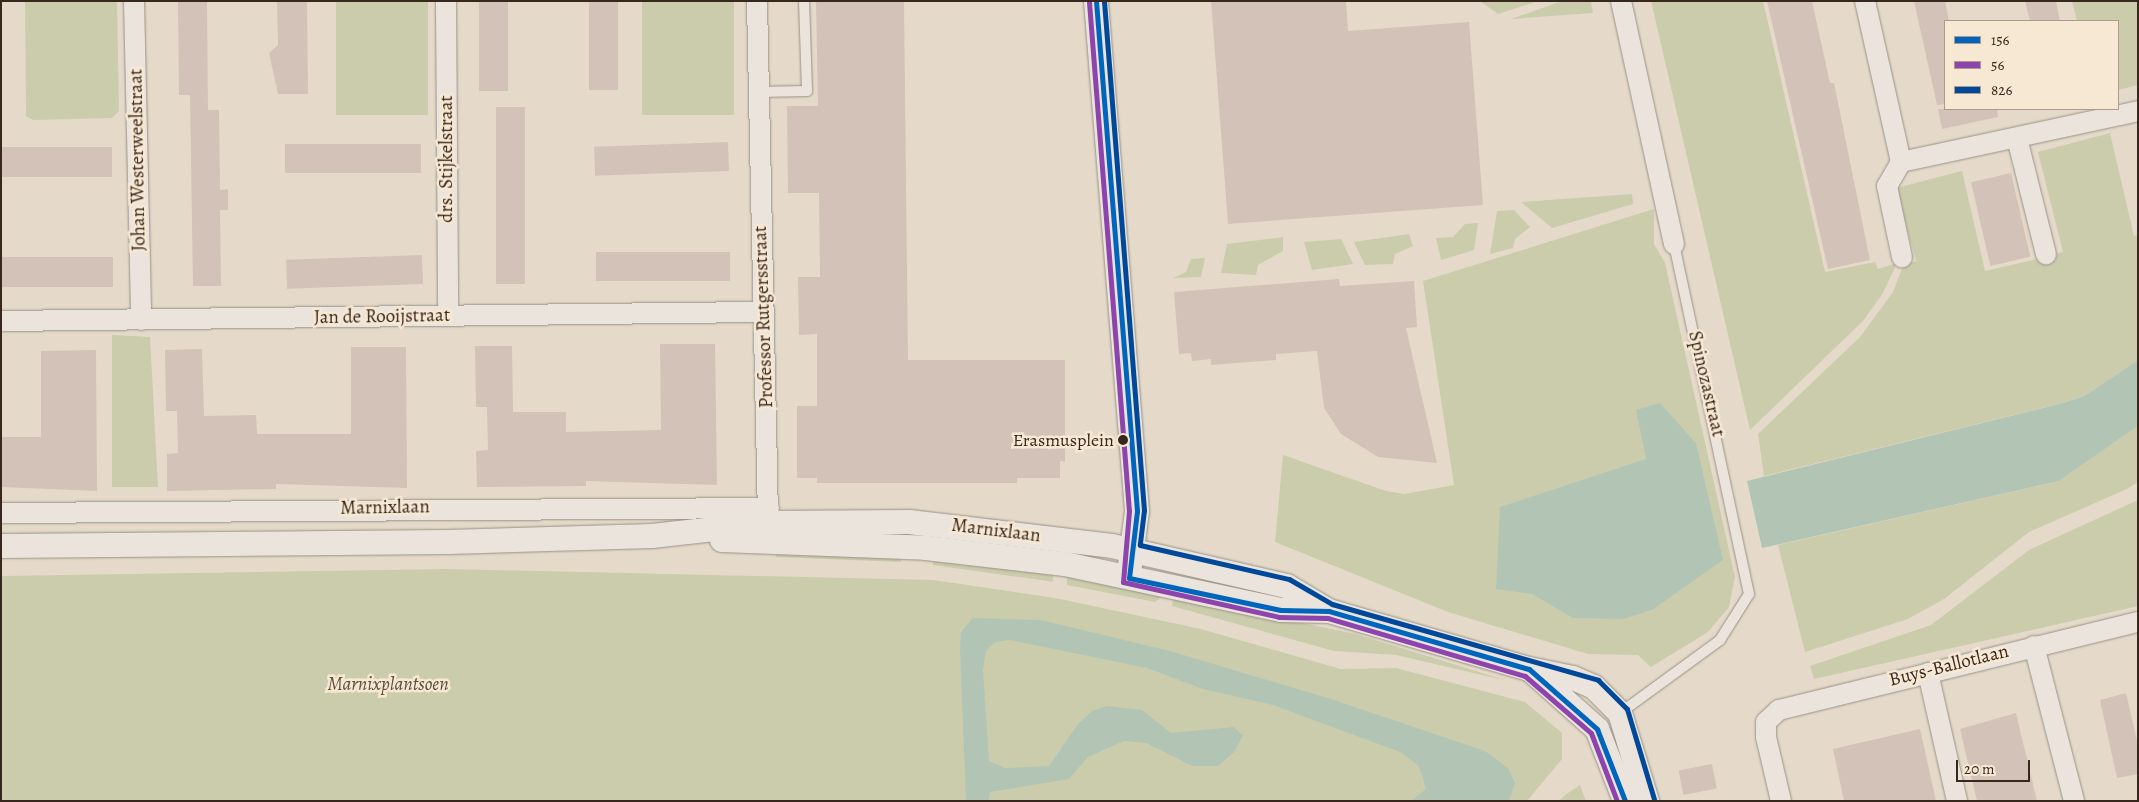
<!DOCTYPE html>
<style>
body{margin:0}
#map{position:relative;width:2139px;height:802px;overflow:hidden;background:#e5dac9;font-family:Alegreya,serif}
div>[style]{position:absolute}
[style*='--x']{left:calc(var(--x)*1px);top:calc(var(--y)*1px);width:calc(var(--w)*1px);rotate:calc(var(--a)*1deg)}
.green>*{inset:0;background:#cbccac;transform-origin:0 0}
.water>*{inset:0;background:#b2c5b5}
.building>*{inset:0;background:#d3c2b7;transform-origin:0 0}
.roads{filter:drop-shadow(0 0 1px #999186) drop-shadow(0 0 1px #999186)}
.service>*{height:10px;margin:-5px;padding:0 5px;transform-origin:5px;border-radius:5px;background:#eae4dc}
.minor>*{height:20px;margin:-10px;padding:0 10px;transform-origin:10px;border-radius:10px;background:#eae4dc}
.tertiary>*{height:24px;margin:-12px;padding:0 12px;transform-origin:12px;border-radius:12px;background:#eae4dc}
.bus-1>*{height:5px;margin:-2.5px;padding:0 2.5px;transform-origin:2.5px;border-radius:2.5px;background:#0065bd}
.bus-2>*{height:5px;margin:-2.5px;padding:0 2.5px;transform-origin:2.5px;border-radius:2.5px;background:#8e44ad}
.bus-3>*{height:5px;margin:-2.5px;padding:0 2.5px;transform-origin:2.5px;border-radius:2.5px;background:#004899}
.dots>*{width:14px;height:14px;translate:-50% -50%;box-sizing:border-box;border:2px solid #f7e8d3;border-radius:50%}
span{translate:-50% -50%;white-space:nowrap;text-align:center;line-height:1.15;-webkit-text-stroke:5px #f7e8d3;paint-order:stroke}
.bus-label{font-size:18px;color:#38271d}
.right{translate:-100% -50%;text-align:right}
.street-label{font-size:19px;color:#38271d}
.park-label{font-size:19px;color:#584e3b;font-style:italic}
.frame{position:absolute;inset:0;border:2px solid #38271d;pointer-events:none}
.legend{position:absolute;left:1944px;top:20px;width:175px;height:90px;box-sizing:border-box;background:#f7e8d3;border:1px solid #ab9b8a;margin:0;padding:6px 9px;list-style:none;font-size:15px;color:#38271d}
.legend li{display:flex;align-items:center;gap:10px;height:25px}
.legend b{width:25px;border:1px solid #ab9b8a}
.scale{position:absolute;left:1956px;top:760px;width:74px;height:22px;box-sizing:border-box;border:2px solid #38271d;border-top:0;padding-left:6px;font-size:15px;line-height:18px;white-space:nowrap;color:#38271d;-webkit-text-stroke:4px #f7e8d3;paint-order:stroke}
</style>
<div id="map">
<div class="green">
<div style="clip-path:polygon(25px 1px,117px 1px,119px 111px,112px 118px,33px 120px,26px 116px)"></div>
<div style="left:336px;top:1px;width:92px;height:114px"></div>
<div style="left:642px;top:1px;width:92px;height:114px"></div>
<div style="clip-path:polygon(1480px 1px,1539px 1px,1498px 14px)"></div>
<div style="clip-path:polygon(1562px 1px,1591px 1px,1593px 13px,1511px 19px)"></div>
<div style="clip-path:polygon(1651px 1px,1763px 1px,1825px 272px,1875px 262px,1878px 269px,1897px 263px,1883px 293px,1863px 321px,1750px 430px)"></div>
<div style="clip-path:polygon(2072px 1px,2138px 1px,2138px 85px,2118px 90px,2118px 21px,2077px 21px)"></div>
<div style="clip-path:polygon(2110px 133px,2134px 236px,2138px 235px,2138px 360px,2084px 396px,2063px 403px,1764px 476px,1758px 434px,1860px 337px,1893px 292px,1903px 266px,1916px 261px,1896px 188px,1962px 171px,1985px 271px,2033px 260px,2063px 252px,2038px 152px)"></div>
<div style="clip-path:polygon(1632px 194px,1633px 204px,1552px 228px,1521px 202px)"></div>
<div style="clip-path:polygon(1654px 209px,1654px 244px,1665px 263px,1735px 577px,1729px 607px,1708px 632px,1651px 667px,1638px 655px,1588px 654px,1448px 612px,1275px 542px,1283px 455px,1386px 491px,1404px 494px,1454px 485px,1423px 281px)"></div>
<div style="clip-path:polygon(1514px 210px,1530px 227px,1515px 239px,1513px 248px,1490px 254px,1497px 211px)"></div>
<div style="clip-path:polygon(1478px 223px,1474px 250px,1441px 260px,1436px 238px,1453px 237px,1465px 224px)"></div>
<div style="clip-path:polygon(1409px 234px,1413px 246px,1395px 254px,1393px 264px,1365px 265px,1354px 242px)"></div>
<div style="clip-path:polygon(1283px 237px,1283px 251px,1258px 265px,1256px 275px,1221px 273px,1227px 244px)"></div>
<div style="clip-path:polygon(1341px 239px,1353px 264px,1312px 270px,1304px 242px)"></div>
<div style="clip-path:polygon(1205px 258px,1201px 277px,1173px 278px,1186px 272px,1191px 259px)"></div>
<div style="clip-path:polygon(112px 335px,150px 337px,158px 487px,112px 487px)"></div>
<div style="clip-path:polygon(2138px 426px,2138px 482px,2127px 489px,2029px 532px,1944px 599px,1908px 619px,1805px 652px,1778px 545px,2059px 481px)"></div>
<div style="clip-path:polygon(2138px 500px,2138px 606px,1814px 679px,1810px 666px,1931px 625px,2029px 550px)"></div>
<div style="clip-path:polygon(775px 552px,902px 555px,901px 562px,776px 557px)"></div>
<div style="left:934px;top:556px;width:121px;height:9px;rotate:8deg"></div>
<div style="clip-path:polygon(448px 569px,933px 580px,1055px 598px,1201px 629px,1341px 669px,1396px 668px,1525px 702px,1562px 733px,1562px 759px,1527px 801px,1px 801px,1px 576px)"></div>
<div style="clip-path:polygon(1067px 576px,1163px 596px,1155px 602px,1067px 585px)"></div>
<div style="clip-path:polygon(1173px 597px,1356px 634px,1508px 681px,1396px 655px,1334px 651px,1172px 606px)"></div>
<div style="clip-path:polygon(1580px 785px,1586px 801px,1559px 801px,1565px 795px)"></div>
</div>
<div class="water">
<div style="clip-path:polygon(2138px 360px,2138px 426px,2059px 481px,1762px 548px,1747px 481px,2063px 403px,2084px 396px)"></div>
<div style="clip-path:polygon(1660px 403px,1696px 443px,1723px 560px,1652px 610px,1623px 619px,1573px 618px,1532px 594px,1496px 589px,1500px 507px,1646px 459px,1636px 410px)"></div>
<div style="clip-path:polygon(973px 618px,1041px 620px,1170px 651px,1331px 699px,1485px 751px,1508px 768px,1515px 783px,1509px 801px,1411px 801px,1426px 789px,1419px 766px,1400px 752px,1273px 705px,1203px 689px,1147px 668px,1010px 640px,995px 642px,986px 651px,983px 670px,989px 761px,1005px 768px,1049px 766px,1078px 724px,1092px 711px,1107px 706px,1142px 710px,1171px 733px,1234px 727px,1243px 736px,1234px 752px,1218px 766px,1192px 766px,1146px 743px,1124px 741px,1088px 757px,1069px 779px,990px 792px,989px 801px,966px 801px,960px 650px,961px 632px)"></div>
</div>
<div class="building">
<div style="clip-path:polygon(178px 1px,207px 1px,208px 110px,219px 110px,220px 190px,228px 189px,228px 210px,220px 210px,221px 286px,193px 286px,190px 95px,179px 95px)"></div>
<div style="clip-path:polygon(277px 1px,307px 1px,308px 94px,278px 94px,269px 53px,278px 45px)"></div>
<div style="left:479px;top:1px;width:29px;height:90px"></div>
<div style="left:589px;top:1px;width:29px;height:89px"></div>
<div style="clip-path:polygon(816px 1px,904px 1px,908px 360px,1065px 360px,1065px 462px,1060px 461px,1060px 478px,1017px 478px,1017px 483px,817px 483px,817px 478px,797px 478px,797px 406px,817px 406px,817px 334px,799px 335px,798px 277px,820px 277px,819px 193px,788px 193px,787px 106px,818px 106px)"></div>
<div style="clip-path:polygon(1211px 1px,1346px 1px,1348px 31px,1469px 22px,1483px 205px,1228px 224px)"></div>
<div style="clip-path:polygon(1767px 1px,1812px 1px,1830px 83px,1834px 83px,1870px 260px,1828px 269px)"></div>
<div style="clip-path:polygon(1914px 1px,1945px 1px,1949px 21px,1945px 21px,1945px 104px,1937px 105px)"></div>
<div style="clip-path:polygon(2025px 1px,2056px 1px,2060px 21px,2030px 21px)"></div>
<div style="left:496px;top:107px;width:29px;height:177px"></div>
<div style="clip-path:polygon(1938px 109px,1997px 109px,1998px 117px,1942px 129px)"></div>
<div style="left:728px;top:142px;width:29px;height:134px;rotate:88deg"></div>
<div style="left:421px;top:144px;width:29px;height:136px;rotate:90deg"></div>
<div style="left:112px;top:147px;width:30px;height:111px;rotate:90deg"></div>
<div style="left:2011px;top:173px;width:86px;height:41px;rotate:77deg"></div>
<div style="left:730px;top:252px;width:29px;height:134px;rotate:90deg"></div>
<div style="left:422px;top:255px;width:29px;height:136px;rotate:88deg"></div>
<div style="left:113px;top:257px;width:30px;height:112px;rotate:90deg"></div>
<div style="clip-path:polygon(1339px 279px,1340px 286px,1414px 281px,1417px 327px,1406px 328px,1437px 463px,1378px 457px,1341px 434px,1324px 408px,1317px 351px,1276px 354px,1276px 360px,1211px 365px,1211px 359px,1192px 361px,1191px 353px,1179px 354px,1174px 292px)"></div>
<div style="clip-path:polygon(660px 344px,715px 344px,717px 485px,586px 481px,586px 486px,477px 487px,476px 451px,488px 450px,487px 407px,476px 407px,475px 346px,512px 346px,513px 412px,566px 412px,566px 432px,661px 430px)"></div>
<div style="clip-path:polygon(351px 347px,406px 347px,407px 488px,276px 484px,276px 489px,167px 491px,167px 454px,178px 453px,177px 411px,166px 411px,165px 350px,202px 349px,204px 416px,256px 415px,257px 434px,351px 434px)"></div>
<div style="clip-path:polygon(96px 350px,97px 491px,1px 487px,1px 437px,41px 437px,41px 351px)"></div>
<div style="clip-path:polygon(2126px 693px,2138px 745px,2138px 774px,2117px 778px,2100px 700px)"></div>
<div style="clip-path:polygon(2016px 713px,2037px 801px,1977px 801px,1960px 729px)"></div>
<div style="clip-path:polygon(1920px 729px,1936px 801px,1844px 801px,1833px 749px)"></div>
<div style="left:1712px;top:764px;width:25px;height:34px;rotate:79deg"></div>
</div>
<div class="roads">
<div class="service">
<div style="--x:759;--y:92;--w:48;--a:-1.2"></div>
<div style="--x:807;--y:91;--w:90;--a:-91.9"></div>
<div style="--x:1620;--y:713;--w:124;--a:-36.1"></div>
<div style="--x:1720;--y:640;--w:54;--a:-57.8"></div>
<div style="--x:1749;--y:594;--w:358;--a:-102.1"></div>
</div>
<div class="minor">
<div style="--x:134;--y:1;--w:319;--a:88.7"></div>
<div style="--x:446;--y:1;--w:315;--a:89.6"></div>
<div style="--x:757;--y:1;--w:518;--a:88.78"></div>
<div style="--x:1621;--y:1;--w:249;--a:77.7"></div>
<div style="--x:1865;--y:1;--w:165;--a:77.4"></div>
<div style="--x:1901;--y:162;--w:242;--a:-12.1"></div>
<div style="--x:2017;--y:138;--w:120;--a:76"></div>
<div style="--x:1901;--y:162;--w:28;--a:120"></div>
<div style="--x:1887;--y:186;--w:73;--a:78.1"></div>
<div style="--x:1;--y:321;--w:762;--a:-0.68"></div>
<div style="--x:1;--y:513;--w:768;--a:-0.37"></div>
<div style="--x:2034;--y:646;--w:160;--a:75.5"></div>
<div style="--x:1928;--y:673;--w:131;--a:77.2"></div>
<div style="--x:1781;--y:801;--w:66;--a:-103.2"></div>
<div style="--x:1766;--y:737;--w:15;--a:-90"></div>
<div style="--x:1766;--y:722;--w:18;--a:-43"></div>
<div style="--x:1779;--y:710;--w:370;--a:-13.8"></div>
</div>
<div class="tertiary">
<div style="--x:1096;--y:1;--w:512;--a:85.4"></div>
<div style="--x:1137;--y:511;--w:55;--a:97.3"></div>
<div style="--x:722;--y:540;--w:204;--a:2.2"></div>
<div style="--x:926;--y:548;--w:140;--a:6.6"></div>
<div style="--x:1065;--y:564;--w:221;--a:12"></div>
<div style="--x:1281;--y:610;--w:46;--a:1.2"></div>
<div style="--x:1;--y:546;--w:447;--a:-0.5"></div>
<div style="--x:448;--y:542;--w:204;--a:-1.7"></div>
<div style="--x:652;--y:536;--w:117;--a:-6.4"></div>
<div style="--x:768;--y:523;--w:141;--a:-0.4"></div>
<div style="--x:909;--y:522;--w:204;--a:6.7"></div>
<div style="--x:1112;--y:546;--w:180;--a:12.9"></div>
<div style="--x:1287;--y:586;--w:49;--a:30.8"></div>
<div style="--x:1329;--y:611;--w:208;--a:16.2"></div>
<div style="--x:1529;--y:669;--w:45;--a:11.6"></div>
<div style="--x:1573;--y:678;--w:23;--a:23"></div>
<div style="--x:1594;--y:687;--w:37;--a:45"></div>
<div style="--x:1620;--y:713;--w:92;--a:72.9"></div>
<div style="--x:1533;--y:672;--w:86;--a:41.7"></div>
<div style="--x:1597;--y:729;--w:77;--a:68.7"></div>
</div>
</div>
<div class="bus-1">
<div style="--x:1096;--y:1;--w:512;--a:85.4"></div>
<div style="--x:1137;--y:511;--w:67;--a:96.8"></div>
<div style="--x:1129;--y:578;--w:155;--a:11.9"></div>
<div style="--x:1281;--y:610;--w:48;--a:1.2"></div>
<div style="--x:1329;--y:611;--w:208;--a:16.2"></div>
<div style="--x:1529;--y:669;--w:91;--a:41.4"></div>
<div style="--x:1597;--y:729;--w:77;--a:68.7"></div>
</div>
<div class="bus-2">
<div style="--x:1089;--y:2;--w:511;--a:85.51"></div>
<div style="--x:1129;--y:511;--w:71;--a:94.8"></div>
<div style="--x:1123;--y:582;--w:160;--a:12.6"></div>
<div style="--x:1279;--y:617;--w:49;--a:1.2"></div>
<div style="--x:1328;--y:618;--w:205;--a:16.4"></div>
<div style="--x:1525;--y:676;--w:87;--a:40.8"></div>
<div style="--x:1591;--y:733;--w:73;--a:69.1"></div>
</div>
<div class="bus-3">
<div style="--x:1104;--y:1;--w:511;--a:85.51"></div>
<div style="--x:1144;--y:510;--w:35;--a:97"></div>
<div style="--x:1140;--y:545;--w:153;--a:12.9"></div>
<div style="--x:1289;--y:579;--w:50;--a:30.2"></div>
<div style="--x:1332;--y:604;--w:277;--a:15.9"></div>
<div style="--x:1598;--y:680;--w:41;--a:45"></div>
<div style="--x:1627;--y:709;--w:94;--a:73.3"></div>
</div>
<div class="dots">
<div style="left:1123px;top:440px;background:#38271d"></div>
</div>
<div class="bus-label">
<span class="right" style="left:1114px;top:440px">Erasmusplein</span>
</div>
<div class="street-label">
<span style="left:447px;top:159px;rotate:-90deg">drs. Stijkelstraat</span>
<span style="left:138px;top:160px;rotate:-91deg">Johan Westerweelstraat</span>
<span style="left:382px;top:317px;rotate:-1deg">Jan de Rooijstraat</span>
<span style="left:764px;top:317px;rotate:-92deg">Professor Rutgersstraat</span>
<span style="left:1706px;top:384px;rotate:77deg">Spinozastraat</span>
<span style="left:385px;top:508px;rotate:-1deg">Marnixlaan</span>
<span style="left:996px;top:531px;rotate:7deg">Marnixlaan</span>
<span style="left:1949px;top:666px;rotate:-14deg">Buys-Ballotlaan</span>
</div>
<div class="park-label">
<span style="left:388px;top:685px">Marnixplantsoen</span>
</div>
<div class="frame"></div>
<ul class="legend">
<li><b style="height:6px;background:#0065bd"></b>156</li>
<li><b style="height:6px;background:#8e44ad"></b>56</li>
<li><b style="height:6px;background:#004899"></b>826</li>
</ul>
<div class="scale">20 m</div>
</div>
